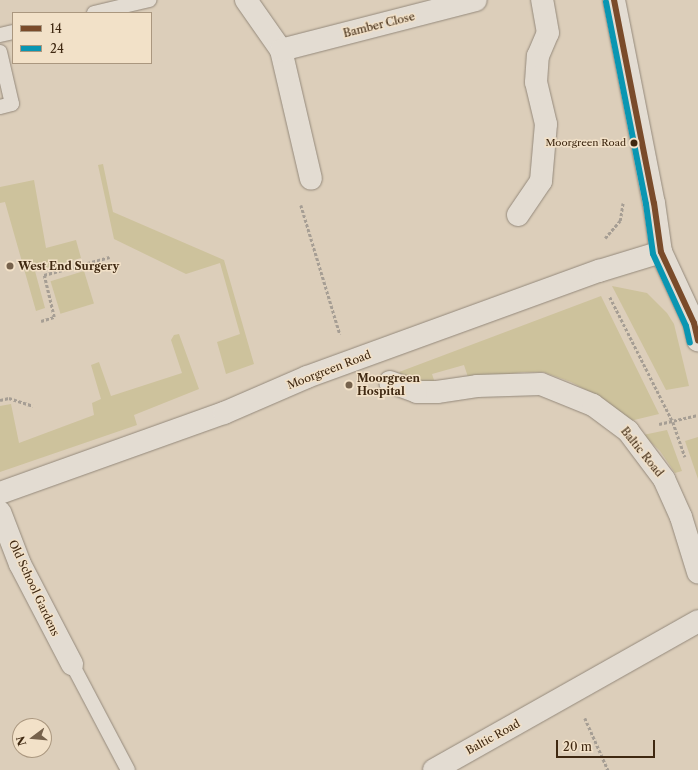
<!DOCTYPE html>
<style>
body{margin:0}
#map{position:relative;width:698px;height:770px;overflow:hidden;background:#dcceba;font-family:"Libre Caslon Text",serif}
div>[style]{position:absolute}
[style*='--x']{left:calc(var(--x)*1px);top:calc(var(--y)*1px);width:calc(var(--w)*1px);rotate:calc(var(--a)*1deg)}
.green>*{inset:0;background:#cdc29c;transform-origin:0 0}
.path>*{height:2.5px;margin-top:-1.25px;transform-origin:0;background:repeating-linear-gradient(90deg,#a69e94 0 3px,transparent 0 5px)}
.roads{filter:drop-shadow(0 0 1px #94897b) drop-shadow(0 0 1px #94897b)}
.service>*{height:14px;margin:-7px;padding:0 7px;transform-origin:7px;border-radius:7px;background:#e3dcd2}
.minor>*{height:22px;margin:-11px;padding:0 11px;transform-origin:11px;border-radius:11px;background:#e3dcd2}
.tertiary>*{height:22px;margin:-11px;padding:0 11px;transform-origin:11px;border-radius:11px;background:#e3dcd2}
.secondary>*{height:22px;margin:-11px;padding:0 11px;transform-origin:11px;border-radius:11px;background:#e3dcd2}
.bus-1>*{height:6px;margin:-3px;padding:0 3px;transform-origin:3px;border-radius:3px;background:#7a4b2a}
.bus-2>*{height:6px;margin:-3px;padding:0 3px;transform-origin:3px;border-radius:3px;background:#0996b2}
.dots>*{width:11px;height:11px;translate:-50% -50%;box-sizing:border-box;border:2px solid #f2e1c8;border-radius:50%}
span{translate:-50% -50%;white-space:nowrap;text-align:center;line-height:1.15;-webkit-text-stroke:3px #f2e1c8;paint-order:stroke}
.bus-label{font-size:10px;color:#3f2811}
.right{translate:-100% -50%;text-align:right}
.street-label{font-size:11px;color:#3f2811}
.poi-label{font-size:11px;color:#3f2811;font-weight:700}
.left{translate:0 -50%;text-align:left}
.legend{position:absolute;left:12px;top:12px;width:140px;height:52px;box-sizing:border-box;background:#f2e1c8;border:1px solid #aa977f;margin:0;padding:5px 7px;list-style:none;font-size:12px;color:#3f2811}
.legend li{display:flex;align-items:center;gap:8px;height:20px}
.legend b{width:20px;border:1px solid #aa977f}
.north{position:absolute;left:12px;top:718px;width:40px;height:40px;box-sizing:border-box;background:#f2e1c8;border:1px solid #aa977f;border-radius:50%;rotate:254deg;font-size:11px;font-weight:700;line-height:16px;text-align:center;color:#3f2811}
.north::after{content:'';display:block;margin:auto;width:14px;height:18px;background:#76624c;clip-path:polygon(50% 0,100% 100%,50% 72%,0 100%)}
.scale{position:absolute;left:556px;top:740px;width:99px;height:18px;box-sizing:border-box;border:2px solid #3f2811;border-top:0;padding-left:5px;font-size:12px;line-height:14px;white-space:nowrap;color:#3f2811;-webkit-text-stroke:3px #f2e1c8;paint-order:stroke}
</style>
<div id="map">
<div class="green">
<div style="clip-path:polygon(103px 164px,113px 212px,224px 260px,254px 364px,226px 374px,217px 342px,240px 334px,220px 263px,186px 274px,114px 239px,98px 165px)"></div>
<div style="clip-path:polygon(34px 180px,46px 248px,76px 240px,81px 258px,35px 271px,45px 308px,36px 311px,5px 202px,0 203px,0 187px)"></div>
<div style="left:84px;top:271px;width:34px;height:35px;rotate:73deg"></div>
<div style="clip-path:polygon(612px 286px,647px 293px,667px 313px,674px 324px,689px 386px,666px 390px)"></div>
<div style="clip-path:polygon(601px 296px,659px 414px,630px 421px,599px 397px,571px 382px,543px 372px,523px 372px,469px 380px,464px 365px,432px 374px,435px 383px,421px 382px,402px 376px,399px 372px)"></div>
<div style="clip-path:polygon(179px 334px,199px 389px,134px 415px,137px 425px,0 472px,0 406px,11px 404px,19px 443px,94px 415px,92px 403px,101px 399px,91px 365px,99px 362px,111px 396px,182px 373px,171px 340px,174px 335px)"></div>
<div style="clip-path:polygon(667px 430px,682px 471px,675px 473px,660px 451px,643px 435px)"></div>
<div style="clip-path:polygon(698px 437px,698px 479px,685px 441px)"></div>
</div>
<div class="path">
<div style="--x:301;--y:205;--w:135;--a:73.2"></div>
<div style="--x:605;--y:238;--w:23;--a:-49"></div>
<div style="--x:620;--y:221;--w:18;--a:-81"></div>
<div style="--x:610;--y:297;--w:140;--a:63.3"></div>
<div style="--x:673;--y:422;--w:37;--a:71"></div>
<div style="--x:41;--y:321;--w:14;--a:-17"></div>
<div style="--x:54;--y:317;--w:43;--a:-103.4"></div>
<div style="--x:44;--y:275;--w:68;--a:-15.3"></div>
<div style="--x:0;--y:400;--w:9;--a:-13"></div>
<div style="--x:9;--y:398;--w:25;--a:18"></div>
<div style="--x:659;--y:424;--w:40;--a:-13"></div>
<div style="--x:585;--y:718;--w:57;--a:66.1"></div>
</div>
<div class="roads">
<div class="service">
<div style="--x:94;--y:13;--w:57;--a:-13.3"></div>
<div style="--x:0;--y:35;--w:13;--a:-13"></div>
<div style="--x:0;--y:52;--w:53;--a:77"></div>
<div style="--x:12;--y:104;--w:12;--a:166"></div>
<div style="--x:72;--y:664;--w:120;--a:62.2"></div>
</div>
<div class="minor">
<div style="--x:246;--y:0;--w:61;--a:55"></div>
<div style="--x:281;--y:50;--w:132;--a:76.9"></div>
<div style="--x:281;--y:50;--w:201;--a:-14.4"></div>
<div style="--x:518;--y:215;--w:41;--a:-55.9"></div>
<div style="--x:541;--y:181;--w:57;--a:-85"></div>
<div style="--x:546;--y:124;--w:43;--a:-103.4"></div>
<div style="--x:536;--y:82;--w:26;--a:-86"></div>
<div style="--x:538;--y:56;--w:25;--a:-67"></div>
<div style="--x:548;--y:33;--w:34;--a:-100"></div>
<div style="--x:390;--y:382;--w:29;--a:20"></div>
<div style="--x:417;--y:392;--w:20;--a:0"></div>
<div style="--x:437;--y:392;--w:40;--a:-8.5"></div>
<div style="--x:477;--y:386;--w:64;--a:-1.8"></div>
<div style="--x:541;--y:384;--w:56;--a:22"></div>
<div style="--x:593;--y:405;--w:44;--a:36.6"></div>
<div style="--x:628;--y:431;--w:60;--a:53.1"></div>
<div style="--x:664;--y:479;--w:42;--a:65.9"></div>
<div style="--x:681;--y:517;--w:58;--a:72.8"></div>
<div style="--x:0;--y:512;--w:56;--a:69"></div>
<div style="--x:20;--y:564;--w:113;--a:62.5"></div>
<div style="--x:434;--y:770;--w:303;--a:-29.4"></div>
</div>
<div class="tertiary">
<div style="--x:0;--y:493;--w:238;--a:-19.7"></div>
<div style="--x:224;--y:413;--w:90;--a:-23.4"></div>
<div style="--x:307;--y:377;--w:311;--a:-20"></div>
<div style="--x:599;--y:271;--w:65;--a:-17"></div>
</div>
<div class="secondary">
<div style="--x:614;--y:0;--w:207;--a:78.9"></div>
<div style="--x:654;--y:203;--w:49;--a:81.9"></div>
<div style="--x:661;--y:252;--w:78;--a:65.1"></div>
<div style="--x:694;--y:323;--w:18;--a:77"></div>
</div>
</div>
<div class="bus-1">
<div style="--x:614;--y:0;--w:207;--a:78.9"></div>
<div style="--x:654;--y:203;--w:49;--a:81.9"></div>
<div style="--x:661;--y:252;--w:78;--a:65.1"></div>
<div style="--x:694;--y:323;--w:18;--a:77"></div>
</div>
<div class="bus-2">
<div style="--x:606;--y:2;--w:206;--a:78.8"></div>
<div style="--x:646;--y:204;--w:50;--a:82"></div>
<div style="--x:653;--y:254;--w:79;--a:65.4"></div>
<div style="--x:686;--y:326;--w:17;--a:77"></div>
</div>
<div class="dots">
<div style="left:634px;top:143px;background:#3f2811"></div>
<div style="left:10px;top:266px;background:#76624c"></div>
<div style="left:349px;top:385px;background:#76624c"></div>
</div>
<div class="bus-label">
<span class="right" style="left:626px;top:143px">Moorgreen Road</span>
</div>
<div class="street-label">
<span style="left:379px;top:25px;rotate:-14deg">Bamber Close</span>
<span style="left:329px;top:370px;rotate:-21deg">Moorgreen Road</span>
<span style="left:642px;top:452px;rotate:51deg">Baltic Road</span>
<span style="left:34px;top:588px;rotate:65deg">Old School Gardens</span>
<span style="left:493px;top:737px;rotate:-29deg">Baltic Road</span>
</div>
<div class="poi-label">
<span class="left" style="left:18px;top:266px">West End Surgery</span>
<span class="left" style="left:357px;top:385px">Moorgreen<br>Hospital</span>
</div>
<ul class="legend">
<li><b style="height:5px;background:#7a4b2a"></b>14</li>
<li><b style="height:5px;background:#0996b2"></b>24</li>
</ul>
<div class="north">N</div>
<div class="scale">20 m</div>
</div>
